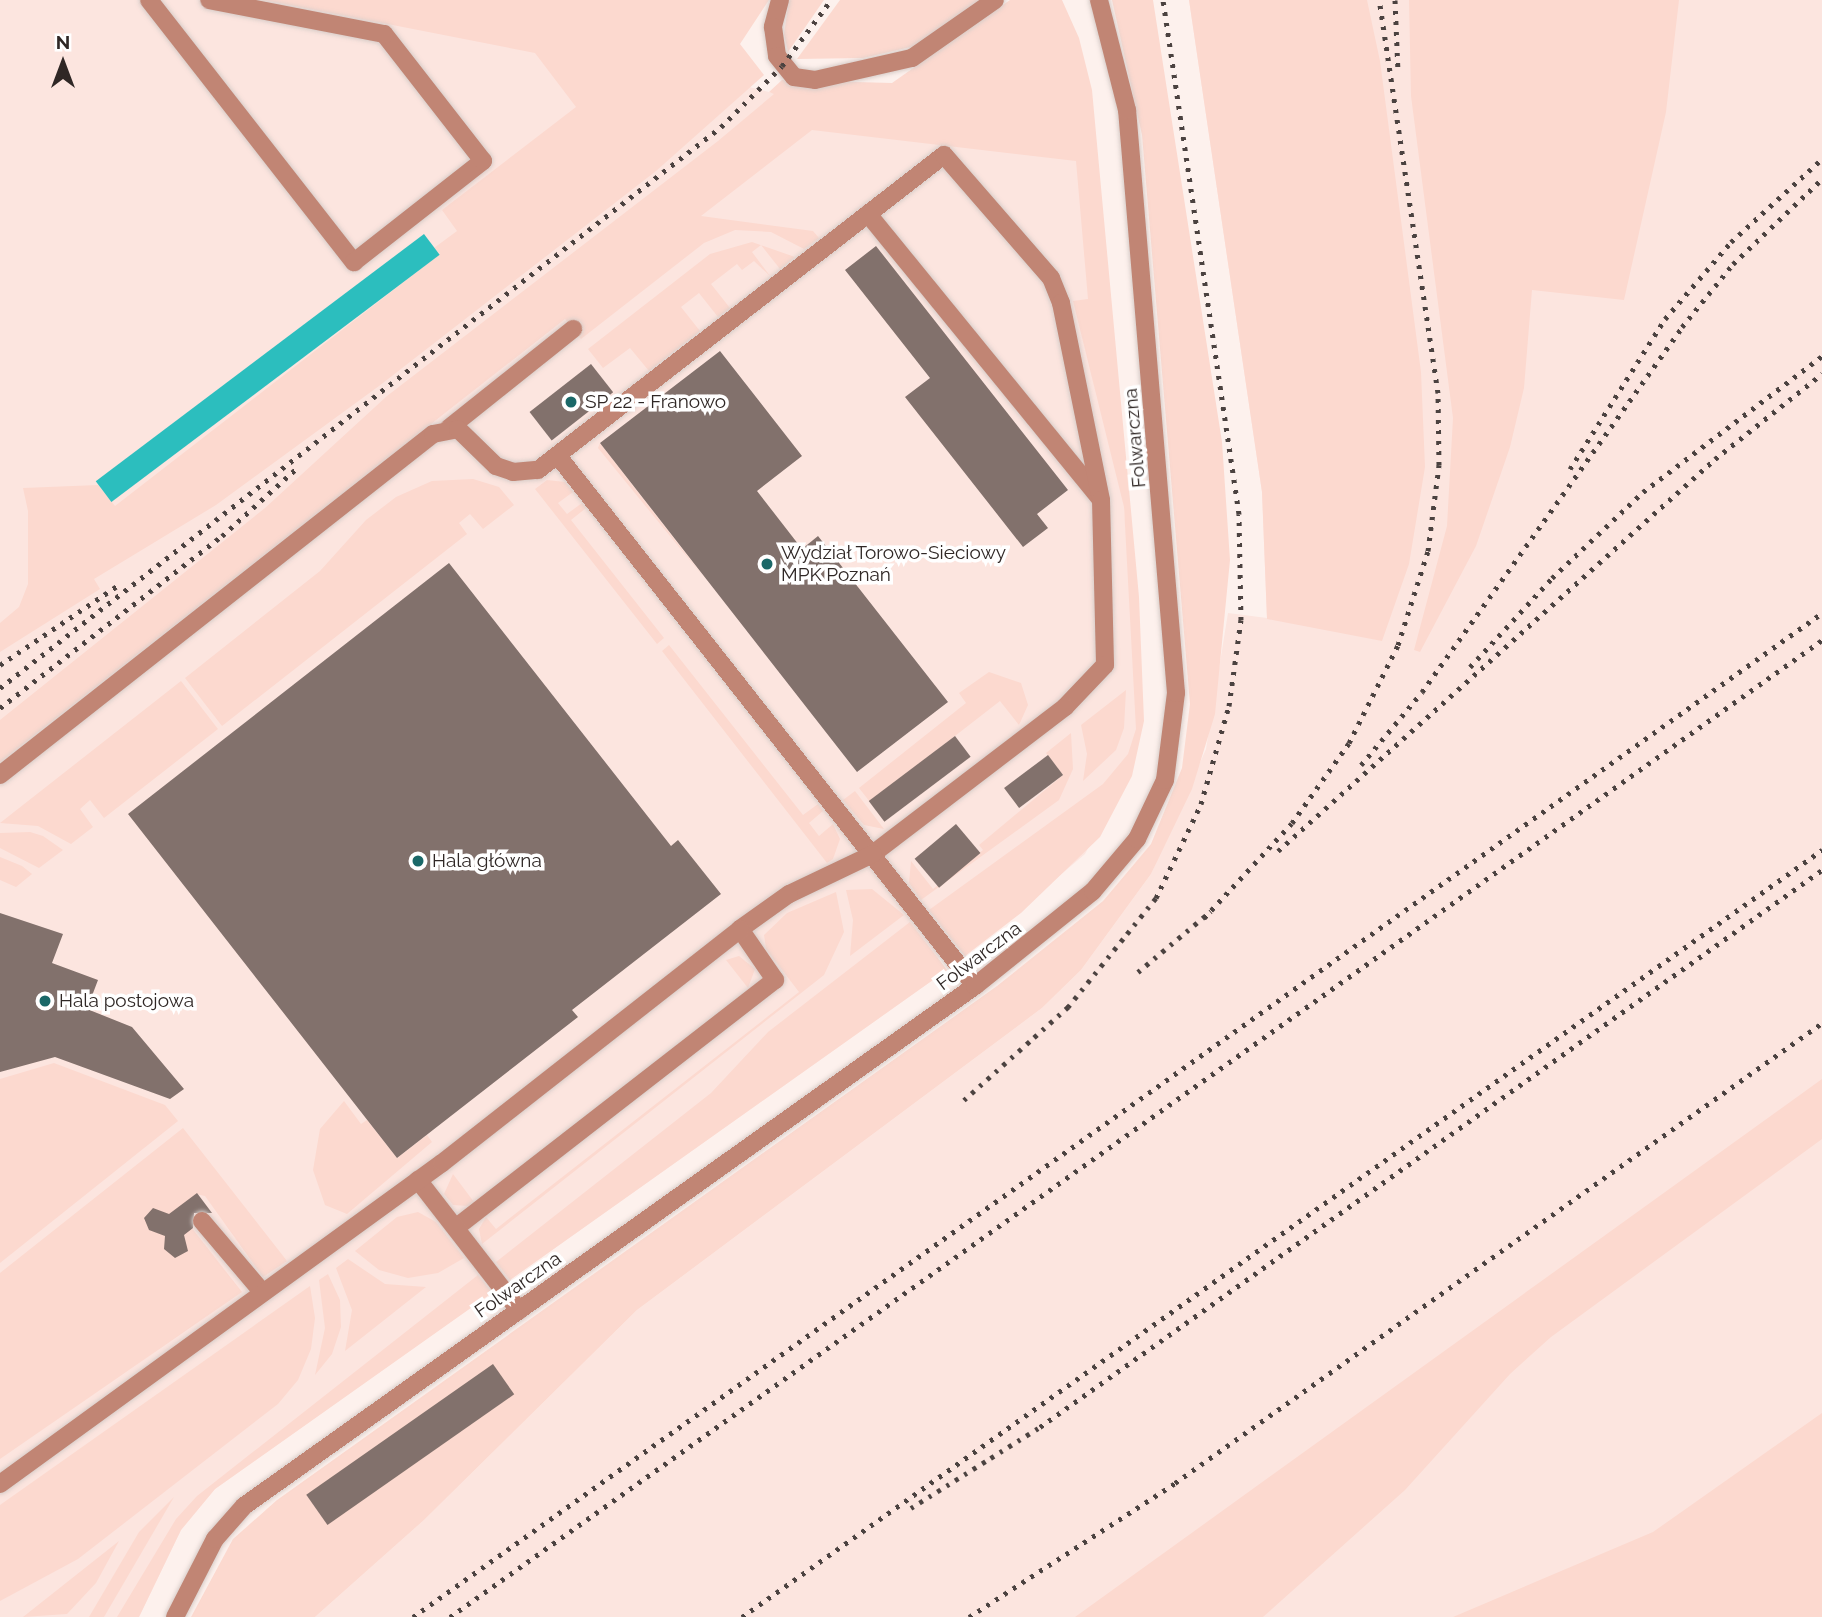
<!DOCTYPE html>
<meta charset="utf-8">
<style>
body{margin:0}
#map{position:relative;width:1822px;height:1617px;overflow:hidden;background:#fdf1ed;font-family:Raleway,sans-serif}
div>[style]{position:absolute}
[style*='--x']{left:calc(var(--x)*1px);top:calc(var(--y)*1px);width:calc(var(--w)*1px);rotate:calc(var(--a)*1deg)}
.built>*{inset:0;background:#fce5df}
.green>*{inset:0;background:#fcd9cf}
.water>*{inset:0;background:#2cbebe;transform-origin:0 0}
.building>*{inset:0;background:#82716c;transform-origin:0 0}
.roads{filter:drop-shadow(0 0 2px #d8cdc9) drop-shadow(0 0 2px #d8cdc9)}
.minor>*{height:18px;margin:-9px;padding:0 9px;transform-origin:9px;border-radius:9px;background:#c18574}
.rail>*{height:5px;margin-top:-2.5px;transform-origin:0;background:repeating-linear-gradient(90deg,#4b4240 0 3.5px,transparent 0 10.5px)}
.dots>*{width:19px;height:19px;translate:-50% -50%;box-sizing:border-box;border:4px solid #fff;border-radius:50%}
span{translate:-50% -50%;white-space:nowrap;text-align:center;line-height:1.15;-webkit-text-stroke:7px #fff;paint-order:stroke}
.poi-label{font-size:19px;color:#2f2725}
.left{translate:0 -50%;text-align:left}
.street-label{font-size:19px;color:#2f2725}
.north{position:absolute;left:28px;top:28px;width:70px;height:70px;-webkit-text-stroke:5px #fff;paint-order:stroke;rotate:0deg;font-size:19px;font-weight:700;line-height:28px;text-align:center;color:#2f2725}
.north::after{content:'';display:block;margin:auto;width:24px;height:32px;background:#2f2725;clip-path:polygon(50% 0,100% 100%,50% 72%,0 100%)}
</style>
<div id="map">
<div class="built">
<div style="clip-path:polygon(0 0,483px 0,710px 77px,827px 107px,1095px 141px,1141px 721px,1135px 759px,1085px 854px,965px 956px,956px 945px,938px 958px,947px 970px,215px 1489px,181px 1530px,139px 1617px,0 1617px)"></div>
<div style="clip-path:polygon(1189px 0,1822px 0,1822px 1617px,315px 1617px,424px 1520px,637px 1310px,1042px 1008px,1081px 970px,1151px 874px,1206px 749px,1228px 613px,1267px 618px,1262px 492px)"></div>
</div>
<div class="green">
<div style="clip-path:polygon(265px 0,769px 0,740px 44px,764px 75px,656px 171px,379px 386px,216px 505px,94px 579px,100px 589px,0 652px,0 623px,19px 607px,28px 584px,28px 511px,23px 488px,98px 485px,115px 506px,440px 254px,434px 248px,457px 231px,442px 210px,576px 107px,535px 53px)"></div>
<div style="clip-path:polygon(789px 0,824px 0,788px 52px,784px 34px)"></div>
<div style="clip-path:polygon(840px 0,979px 0,915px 46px,863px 58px,797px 59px)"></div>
<div style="clip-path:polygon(1010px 0,1062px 0,1079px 38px,1092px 90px,1139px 597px,1144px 721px,1132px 776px,1100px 837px,1021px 913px,965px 956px,929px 910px,1103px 784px,1128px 754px,1136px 729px,1124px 507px,1073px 301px,1088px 299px,1076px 161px,812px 130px,701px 216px,813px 231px,819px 238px,804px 249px,771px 232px,735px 230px,704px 243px,581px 339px,565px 319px,0 762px,0 720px,265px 508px,387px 396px,718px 141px,774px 94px,769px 92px,782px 80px,892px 83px)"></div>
<div style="clip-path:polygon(1112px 0,1153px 0,1222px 442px,1230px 560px,1215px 714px,1192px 789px,1151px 874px,1081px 970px,1042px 1008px,637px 1310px,424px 1520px,315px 1617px,191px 1617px,233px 1539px,277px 1500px,997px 986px,1103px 901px,1151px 844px,1182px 768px,1190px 704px,1142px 135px)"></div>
<div style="clip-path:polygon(1189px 0,1367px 0,1380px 61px,1421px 372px,1425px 467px,1409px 564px,1382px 641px,1267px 619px,1262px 492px)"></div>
<div style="clip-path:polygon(1409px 0,1679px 0,1666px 112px,1624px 300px,1532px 290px,1524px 388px,1510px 447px,1476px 546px,1420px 652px,1414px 650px,1447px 526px,1453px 418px,1411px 96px)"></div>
<div style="clip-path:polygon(752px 242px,795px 257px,780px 269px,761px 245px,752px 252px,770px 276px,754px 261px,742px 270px,737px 264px,711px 284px,730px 308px,718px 317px,699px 293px,681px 307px,700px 331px,649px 371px,630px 348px,603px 368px,588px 349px,710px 254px)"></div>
<div style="clip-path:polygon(600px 443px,706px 580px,598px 448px)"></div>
<div style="clip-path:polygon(473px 479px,499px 487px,514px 505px,483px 529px,470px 514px,459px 523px,467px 534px,222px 726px,185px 678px,320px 571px,366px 520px,396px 497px,432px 481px)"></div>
<div style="clip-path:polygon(547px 480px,565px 482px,573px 492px,558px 503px,567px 514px,582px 503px,586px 508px,571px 520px,664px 638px,657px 644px,535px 489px)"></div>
<div style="clip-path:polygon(669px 645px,803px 815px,818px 804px,823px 811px,809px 823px,819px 836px,833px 824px,840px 839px,833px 859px,827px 863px,662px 651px)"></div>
<div style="clip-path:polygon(989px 672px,1021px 683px,1028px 705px,1019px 725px,1000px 701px,870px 802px,859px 788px,966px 703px,959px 693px)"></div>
<div style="clip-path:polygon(181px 681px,218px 729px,104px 818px,90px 800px,80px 809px,93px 827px,71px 844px,38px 826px,0 823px)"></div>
<div style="clip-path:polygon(1126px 690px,1124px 728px,1116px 750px,1083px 781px,1087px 754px,1081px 725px)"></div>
<div style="clip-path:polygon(1071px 733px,1073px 769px,1059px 800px,921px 900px,909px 883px,911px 861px,933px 889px,983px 850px,979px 845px,1063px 775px,1046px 753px)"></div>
<div style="clip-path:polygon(855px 791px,884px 829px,864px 825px,843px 800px)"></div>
<div style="clip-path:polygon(30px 832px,43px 836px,63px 850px,39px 868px,0 848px,0 833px)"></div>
<div style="clip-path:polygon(0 857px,22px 866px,32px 874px,16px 887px,0 880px)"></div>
<div style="clip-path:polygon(872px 889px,904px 915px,850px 956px,853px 920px,846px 890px)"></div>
<div style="clip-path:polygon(836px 892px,844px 932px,824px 975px,482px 1244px,479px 1229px,486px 1217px,496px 1229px,799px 992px,766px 949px,764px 935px,787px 913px)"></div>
<div style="clip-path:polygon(910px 922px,947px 970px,510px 1280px,496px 1262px,711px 1093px,768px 1032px)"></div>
<div style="clip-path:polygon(739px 956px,755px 969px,748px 988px,726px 960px)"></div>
<div style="clip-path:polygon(54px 1063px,165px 1105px,178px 1121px,0 1263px,0 1079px)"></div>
<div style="clip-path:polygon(1822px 1079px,1822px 1139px,1551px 1337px,1510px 1374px,1405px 1490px,1263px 1617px,1075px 1617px)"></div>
<div style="clip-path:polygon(344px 1101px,361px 1124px,367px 1120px,397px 1158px,427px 1135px,432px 1142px,347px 1214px,325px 1205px,313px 1170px,320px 1129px)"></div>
<div style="clip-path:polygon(183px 1128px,287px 1261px,263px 1277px,205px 1196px,196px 1194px,177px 1209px,242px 1292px,0 1459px,0 1273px)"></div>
<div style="clip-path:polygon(453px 1174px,474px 1202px,468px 1206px,453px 1205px,444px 1194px)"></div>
<div style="clip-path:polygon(418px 1212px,436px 1222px,464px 1258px,438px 1273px,408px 1278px,379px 1270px,355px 1251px,397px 1217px)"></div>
<div style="clip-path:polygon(348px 1259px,385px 1284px,426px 1287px,345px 1351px,352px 1310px,336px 1268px)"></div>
<div style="clip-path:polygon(328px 1274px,340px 1300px,341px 1327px,332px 1354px,315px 1375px,325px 1328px,319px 1280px)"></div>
<div style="clip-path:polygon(478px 1275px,492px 1293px,215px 1489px,181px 1530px,139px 1617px,117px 1617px,176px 1519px,197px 1496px)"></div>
<div style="clip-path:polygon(310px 1286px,315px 1318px,311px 1349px,298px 1380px,278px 1404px,78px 1559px,0 1601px,0 1505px)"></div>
<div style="clip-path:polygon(1822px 1413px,1822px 1617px,1453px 1617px,1653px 1532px)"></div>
<div style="clip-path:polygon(174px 1497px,104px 1617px,89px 1617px,139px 1532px)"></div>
<div style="clip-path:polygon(119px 1541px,96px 1583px,67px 1614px,23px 1617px)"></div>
</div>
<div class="water">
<div style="left:424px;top:234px;width:26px;height:411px;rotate:53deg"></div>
</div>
<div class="building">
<div style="clip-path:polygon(876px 246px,1068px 490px,1037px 514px,1048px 528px,1023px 547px,905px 397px,930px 378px,845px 270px)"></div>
<div style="clip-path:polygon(720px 351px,802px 456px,757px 491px,802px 549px,818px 536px,948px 702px,857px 772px,600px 443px)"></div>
<div style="left:591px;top:364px;width:36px;height:78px;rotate:52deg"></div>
<div style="clip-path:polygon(449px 563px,671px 846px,678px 840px,721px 894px,572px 1010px,578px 1017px,397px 1158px,128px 814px)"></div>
<div style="left:955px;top:736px;width:26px;height:108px;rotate:53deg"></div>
<div style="left:1048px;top:755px;width:25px;height:55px;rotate:53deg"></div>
<div style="left:956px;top:824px;width:38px;height:54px;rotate:50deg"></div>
<div style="clip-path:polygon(0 913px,63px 934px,52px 963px,98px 980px,87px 1009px,132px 1027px,184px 1089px,170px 1099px,55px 1057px,0 1072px)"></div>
<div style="clip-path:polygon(197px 1193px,212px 1213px,194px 1213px,193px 1228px,184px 1235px,188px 1251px,175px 1258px,164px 1249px,165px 1236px,149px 1230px,144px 1218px,153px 1208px,169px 1214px)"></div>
<div style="left:493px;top:1364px;width:37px;height:228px;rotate:55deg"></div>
</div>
<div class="roads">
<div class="minor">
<div style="--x:149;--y:0;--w:333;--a:52"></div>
<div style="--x:354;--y:262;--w:164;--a:-38.1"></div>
<div style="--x:483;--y:161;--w:161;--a:-127.9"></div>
<div style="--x:384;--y:34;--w:178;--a:-169"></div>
<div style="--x:780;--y:0;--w:28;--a:105"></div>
<div style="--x:773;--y:27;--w:29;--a:82"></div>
<div style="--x:777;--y:56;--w:27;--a:51"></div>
<div style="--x:794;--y:77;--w:21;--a:8"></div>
<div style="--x:815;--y:80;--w:99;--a:-12.8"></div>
<div style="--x:912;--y:58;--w:101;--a:-34.9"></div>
<div style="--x:868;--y:214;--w:365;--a:50.8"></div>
<div style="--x:449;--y:428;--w:159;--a:-38.6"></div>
<div style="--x:558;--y:456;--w:674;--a:51.8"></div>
<div style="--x:0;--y:775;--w:551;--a:-38.22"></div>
<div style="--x:433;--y:434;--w:25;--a:-11"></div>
<div style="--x:458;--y:429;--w:53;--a:44.2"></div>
<div style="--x:496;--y:466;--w:18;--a:19"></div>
<div style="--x:513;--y:472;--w:25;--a:-5"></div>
<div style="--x:538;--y:470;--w:514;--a:-37.81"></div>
<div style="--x:944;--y:155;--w:163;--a:49"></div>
<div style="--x:1051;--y:278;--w:27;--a:68"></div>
<div style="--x:1061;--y:303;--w:201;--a:78.5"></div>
<div style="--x:1101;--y:500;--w:165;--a:88.6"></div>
<div style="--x:1105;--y:665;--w:58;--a:133.6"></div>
<div style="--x:1065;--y:707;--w:242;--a:142.6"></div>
<div style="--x:873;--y:854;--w:93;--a:154.5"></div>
<div style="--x:789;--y:894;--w:60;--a:144.5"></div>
<div style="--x:740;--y:929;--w:62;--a:55.5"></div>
<div style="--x:775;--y:980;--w:403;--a:142.2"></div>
<div style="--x:418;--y:1180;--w:165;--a:52.2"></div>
<div style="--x:202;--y:1221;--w:94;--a:49.7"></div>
<div style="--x:0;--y:1484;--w:546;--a:-35.99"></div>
<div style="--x:442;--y:1163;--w:379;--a:-38.1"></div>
<div style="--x:175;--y:1617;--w:88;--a:-62.9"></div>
<div style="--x:215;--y:1539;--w:44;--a:-48.7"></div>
<div style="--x:244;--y:1506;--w:897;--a:-35.43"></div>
<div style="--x:975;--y:986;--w:151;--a:-38.8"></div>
<div style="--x:1093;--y:891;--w:68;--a:-49.8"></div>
<div style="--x:1137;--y:839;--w:65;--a:-64.6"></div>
<div style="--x:1165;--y:780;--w:88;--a:-82.8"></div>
<div style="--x:1176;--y:693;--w:585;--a:-94.8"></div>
<div style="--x:1127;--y:110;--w:114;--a:-104.3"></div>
</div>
</div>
<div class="rail">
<div style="--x:1395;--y:0;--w:73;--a:87.6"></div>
<div style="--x:1570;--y:469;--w:178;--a:-57.7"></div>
<div style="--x:1665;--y:319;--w:101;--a:-49.4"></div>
<div style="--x:1731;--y:242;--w:123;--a:-42.4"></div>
<div style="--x:0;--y:665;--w:145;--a:-34"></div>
<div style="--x:1470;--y:667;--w:121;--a:-47.3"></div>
<div style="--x:1552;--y:578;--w:125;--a:-43.4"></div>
<div style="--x:1643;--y:492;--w:225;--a:-37.2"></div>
<div style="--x:0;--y:688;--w:914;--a:-37.89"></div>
<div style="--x:721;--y:127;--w:86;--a:-45"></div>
<div style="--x:782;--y:66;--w:82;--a:-53.4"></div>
<div style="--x:0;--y:708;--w:281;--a:-37.8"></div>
<div style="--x:222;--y:536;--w:103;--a:-42.2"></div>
<div style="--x:1361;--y:765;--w:95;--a:-50.1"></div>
<div style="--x:1422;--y:692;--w:448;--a:-54.5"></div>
<div style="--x:1682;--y:327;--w:81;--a:-51"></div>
<div style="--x:1733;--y:264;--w:123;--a:-43.7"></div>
<div style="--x:1278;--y:851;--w:587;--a:-41.89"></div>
<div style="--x:1715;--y:459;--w:137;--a:-38.5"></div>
<div style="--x:1204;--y:918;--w:129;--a:-47.2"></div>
<div style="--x:1292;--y:823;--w:98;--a:-54.5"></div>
<div style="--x:1349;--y:743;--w:110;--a:-63.4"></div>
<div style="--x:1398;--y:645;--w:99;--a:-72.3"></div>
<div style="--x:1428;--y:551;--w:87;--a:-82.7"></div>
<div style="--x:1439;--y:465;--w:72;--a:-90.8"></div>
<div style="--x:1438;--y:393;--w:397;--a:-98.5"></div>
<div style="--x:1138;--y:972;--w:95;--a:-39.9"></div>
<div style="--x:964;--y:1100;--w:140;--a:-41.8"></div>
<div style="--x:1068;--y:1007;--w:140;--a:-51.1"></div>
<div style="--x:1156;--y:898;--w:104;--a:-64.4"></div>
<div style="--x:1201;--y:804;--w:102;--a:-74.1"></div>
<div style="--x:1229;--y:706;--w:87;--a:-82.1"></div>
<div style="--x:1241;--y:620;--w:106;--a:-91.1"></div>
<div style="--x:1239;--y:514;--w:520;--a:-98.41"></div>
<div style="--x:911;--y:1508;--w:152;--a:-32.1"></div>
<div style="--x:1040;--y:1427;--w:960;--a:-35.46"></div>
<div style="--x:413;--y:1617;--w:1730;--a:-35.47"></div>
<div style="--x:450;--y:1617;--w:1684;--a:-35.45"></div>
<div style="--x:742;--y:1617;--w:1325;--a:-35.38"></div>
<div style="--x:969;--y:1617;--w:246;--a:-33"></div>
<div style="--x:1175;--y:1483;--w:794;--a:-35.41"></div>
</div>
<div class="dots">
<div style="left:571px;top:402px;background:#1a6868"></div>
<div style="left:767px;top:564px;background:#1a6868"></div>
<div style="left:418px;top:861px;background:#1a6868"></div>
<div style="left:45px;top:1001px;background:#1a6868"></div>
</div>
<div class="poi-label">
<span class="left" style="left:585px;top:402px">SP 22 - Franowo</span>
<span class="left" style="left:781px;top:564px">Wydział Torowo-Sieciowy<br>MPK Poznań</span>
<span class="left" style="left:432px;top:861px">Hala główna</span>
<span class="left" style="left:59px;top:1001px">Hala postojowa</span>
</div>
<div class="street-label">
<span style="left:1135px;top:438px;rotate:-95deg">Folwarczna</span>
<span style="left:979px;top:956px;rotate:-37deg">Folwarczna</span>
<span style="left:518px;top:1285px;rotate:-35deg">Folwarczna</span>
</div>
<div class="north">N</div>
</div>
